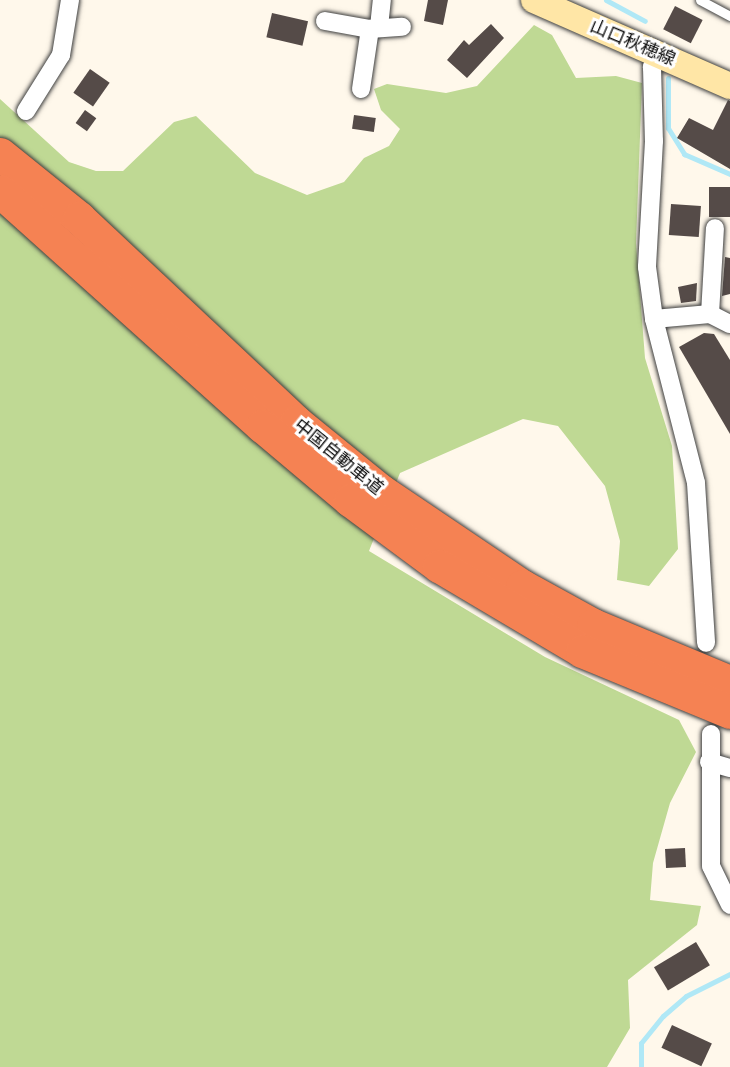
<!DOCTYPE html>
<meta charset="utf-8">
<style>
body{margin:0}
#map{position:relative;width:730px;height:1067px;overflow:hidden;background:#fff8eb;font-family:"Noto Serif","Noto Sans JP",serif}
div>[style]{position:absolute}
[style*='--x']{left:calc(var(--x)*1px);top:calc(var(--y)*1px);width:calc(var(--w)*1px);rotate:calc(var(--a)*1deg)}
.forest>*{inset:0;background:#bfd994}
.stream>*{height:5px;margin:-2.5px;padding:0 2.5px;transform-origin:2.5px;border-radius:2.5px;background:#b0e8f6}
.building>*{inset:0;background:#554b48;transform-origin:0 0}
.roads{filter:drop-shadow(0 0 2px #3f3f3f) drop-shadow(0 0 2px #3f3f3f)}
.service>*{height:9px;margin:-4.5px;padding:0 4.5px;transform-origin:4.5px;border-radius:4.5px;background:#fff}
.minor>*{height:18px;margin:-9px;padding:0 9px;transform-origin:9px;border-radius:9px;background:#fff}
.secondary>*{height:26px;margin:-13px;padding:0 13px;transform-origin:13px;border-radius:13px;background:#ffe6a6}
.motorway>*{height:33px;margin:-16.5px;padding:0 16.5px;transform-origin:16.5px;border-radius:16.5px;background:#f58253}
span{translate:-50% -50%;white-space:nowrap;text-align:center;line-height:1.15;-webkit-text-stroke:6px #fff;paint-order:stroke}
.street-label{font-size:18px;color:#0c0c0c}
</style>
<div id="map">
<div class="forest">
<div style="clip-path:polygon(534px 25px,552px 35px,576px 78px,616px 76px,642px 83px,636px 243px,645px 358px,672px 446px,678px 549px,649px 586px,617px 580px,620px 541px,605px 486px,558px 426px,523px 419px,400px 473px,369px 551px,545px 657px,679px 720px,696px 752px,670px 803px,653px 863px,650px 900px,701px 906px,697px 925px,628px 980px,630px 1028px,607px 1067px,0 1067px,0 99px,69px 162px,96px 171px,123px 171px,174px 122px,196px 116px,255px 173px,307px 195px,344px 182px,364px 158px,389px 146px,400px 129px,381px 110px,374px 89px,387px 84px,446px 93px,477px 86px)"></div>
</div>
<div class="stream">
<div style="--x:606;--y:0;--w:44;--a:28.3"></div>
<div style="--x:668;--y:78;--w:50;--a:90"></div>
<div style="--x:668;--y:128;--w:31;--a:58"></div>
<div style="--x:684;--y:154;--w:50;--a:23.5"></div>
<div style="--x:641;--y:1067;--w:24;--a:-90"></div>
<div style="--x:641;--y:1043;--w:35;--a:-51"></div>
<div style="--x:663;--y:1016;--w:30;--a:-41"></div>
<div style="--x:686;--y:996;--w:49;--a:-26.6"></div>
</div>
<div class="building">
<div style="clip-path:polygon(428px 0,448px 0,443px 25px,424px 21px)"></div>
<div style="left:675px;top:6px;width:31px;height:26px;rotate:27deg"></div>
<div style="left:272px;top:13px;width:37px;height:25px;rotate:13deg"></div>
<div style="clip-path:polygon(491px 24px,504px 38px,467px 78px,447px 60px,464px 40px,469px 45px)"></div>
<div style="left:90px;top:69px;width:24px;height:29px;rotate:35deg"></div>
<div style="clip-path:polygon(728px 100px,730px 101px,730px 169px,677px 138px,689px 118px,713px 130px)"></div>
<div style="left:85px;top:110px;width:14px;height:16px;rotate:36deg"></div>
<div style="left:354px;top:115px;width:22px;height:14px;rotate:8deg"></div>
<div style="left:709px;top:187px;width:21px;height:30px"></div>
<div style="left:671px;top:204px;width:30px;height:31px;rotate:4deg"></div>
<div style="clip-path:polygon(725px 257px,730px 258px,730px 294px,722px 296px)"></div>
<div style="clip-path:polygon(697px 283px,696px 301px,681px 303px,678px 287px)"></div>
<div style="clip-path:polygon(704px 333px,714px 334px,730px 360px,730px 434px,679px 347px)"></div>
<div style="left:685px;top:848px;width:19px;height:20px;rotate:87deg"></div>
<div style="left:696px;top:942px;width:27px;height:49px;rotate:59deg"></div>
<div style="left:672px;top:1025px;width:44px;height:25px;rotate:25deg"></div>
</div>
<div class="roads">
<div class="service">
<div style="--x:700;--y:0;--w:34;--a:28"></div>
</div>
<div class="minor">
<div style="--x:325;--y:21;--w:46;--a:10.1"></div>
<div style="--x:370;--y:29;--w:32;--a:-4"></div>
<div style="--x:379;--y:27;--w:27;--a:-84"></div>
<div style="--x:659;--y:52;--w:17;--a:115"></div>
<div style="--x:652;--y:67;--w:74;--a:88.5"></div>
<div style="--x:654;--y:141;--w:126;--a:93.2"></div>
<div style="--x:647;--y:267;--w:52;--a:82.3"></div>
<div style="--x:654;--y:319;--w:169;--a:75.6"></div>
<div style="--x:696;--y:483;--w:160;--a:86.4"></div>
<div style="--x:361;--y:89;--w:61;--a:-81.5"></div>
<div style="--x:26;--y:111;--w:66;--a:-58"></div>
<div style="--x:61;--y:55;--w:56;--a:-80.7"></div>
<div style="--x:710;--y:314;--w:22;--a:27"></div>
<div style="--x:654;--y:319;--w:56;--a:-5.1"></div>
<div style="--x:710;--y:314;--w:86;--a:-86.7"></div>
<div style="--x:711;--y:734;--w:132;--a:90"></div>
<div style="--x:711;--y:866;--w:43;--a:64"></div>
<div style="--x:709;--y:762;--w:22;--a:16"></div>
</div>
<div class="secondary">
<div style="--x:534;--y:0;--w:214;--a:23.7"></div>
</div>
<div class="motorway">
<div style="--x:0;--y:154;--w:102;--a:39"></div>
<div style="--x:79;--y:218;--w:298;--a:43.2"></div>
<div style="--x:296;--y:422;--w:109;--a:39.1"></div>
<div style="--x:381;--y:491;--w:170;--a:34"></div>
<div style="--x:522;--y:586;--w:81;--a:28.8"></div>
<div style="--x:593;--y:625;--w:148;--a:22.6"></div>
<div style="--x:0;--y:191;--w:352;--a:41.9"></div>
<div style="--x:262;--y:426;--w:115;--a:40.1"></div>
<div style="--x:350;--y:500;--w:111;--a:36.6"></div>
<div style="--x:439;--y:566;--w:166;--a:30.7"></div>
<div style="--x:582;--y:651;--w:160;--a:22.4"></div>
</div>
</div>
<div class="street-label">
<span style="left:633px;top:42px;rotate:23deg">山口秋穂線</span>
<span style="left:339px;top:456px;rotate:39deg">中国自動車道</span>
</div>
</div>
